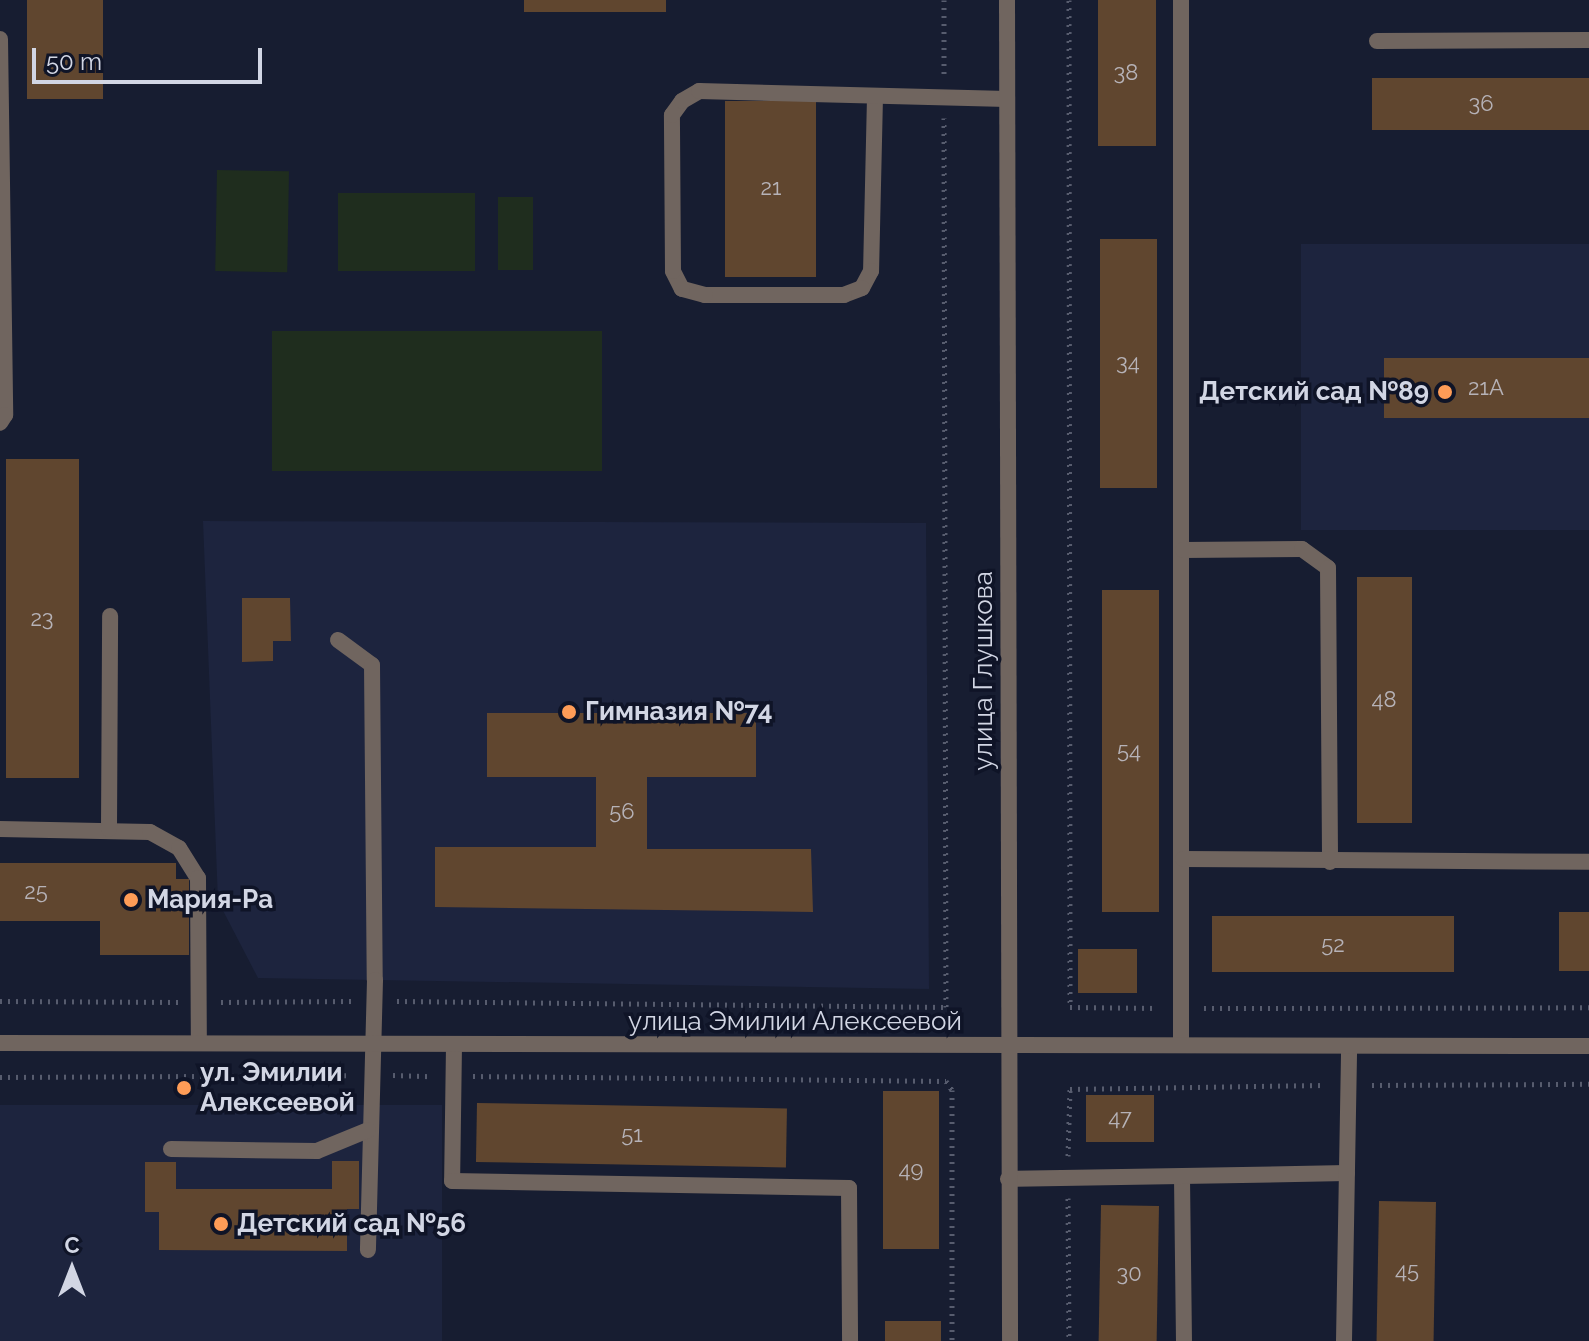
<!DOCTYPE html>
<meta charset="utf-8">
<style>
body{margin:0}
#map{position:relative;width:1589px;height:1341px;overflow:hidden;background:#171d31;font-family:Raleway,sans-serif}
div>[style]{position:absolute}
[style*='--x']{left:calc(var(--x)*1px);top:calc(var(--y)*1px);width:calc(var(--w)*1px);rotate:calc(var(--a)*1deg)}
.built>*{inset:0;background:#1d243e;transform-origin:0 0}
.green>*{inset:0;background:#1f2d1e;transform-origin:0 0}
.building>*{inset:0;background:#60462f;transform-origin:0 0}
.path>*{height:5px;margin-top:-2.5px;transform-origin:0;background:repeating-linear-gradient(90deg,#575c6e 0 2px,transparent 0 8px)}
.service>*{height:16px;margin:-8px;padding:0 8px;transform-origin:8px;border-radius:8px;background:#70655f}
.minor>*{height:16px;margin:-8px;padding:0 8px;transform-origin:8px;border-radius:8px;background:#70655f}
.tertiary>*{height:16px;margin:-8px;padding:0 8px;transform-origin:8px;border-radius:8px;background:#70655f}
.dots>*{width:22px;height:22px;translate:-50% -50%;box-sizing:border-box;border:4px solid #0f1427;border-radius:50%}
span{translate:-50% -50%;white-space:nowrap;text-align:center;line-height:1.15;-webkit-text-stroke:7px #0f1427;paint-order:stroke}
.number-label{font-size:22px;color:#b6b2b7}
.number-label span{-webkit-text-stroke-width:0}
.poi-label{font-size:26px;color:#d2d6e4;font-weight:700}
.right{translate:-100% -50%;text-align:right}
.left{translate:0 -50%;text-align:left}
.street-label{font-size:26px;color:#d2d6e4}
.north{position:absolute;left:32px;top:1229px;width:80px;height:80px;-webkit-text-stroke:6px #0f1427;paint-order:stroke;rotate:0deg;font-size:22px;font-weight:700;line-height:32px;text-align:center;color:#d2d6e4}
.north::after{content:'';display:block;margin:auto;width:28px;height:36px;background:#d2d6e4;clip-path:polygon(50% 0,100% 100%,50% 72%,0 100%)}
.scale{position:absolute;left:32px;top:48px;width:230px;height:36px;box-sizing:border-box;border:4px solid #d2d6e4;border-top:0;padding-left:10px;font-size:24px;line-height:28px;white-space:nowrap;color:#d2d6e4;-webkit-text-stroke:6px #0f1427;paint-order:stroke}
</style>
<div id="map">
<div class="built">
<div style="left:1589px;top:244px;width:286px;height:288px;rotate:90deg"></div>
<div style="clip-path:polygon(203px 521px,926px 523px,929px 989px,258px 978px,218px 901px)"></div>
<div style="left:442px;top:1105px;width:236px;height:442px;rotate:90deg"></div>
</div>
<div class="green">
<div style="left:217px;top:170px;width:72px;height:101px;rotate:1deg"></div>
<div style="left:338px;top:193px;width:137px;height:78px"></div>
<div style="left:498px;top:197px;width:35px;height:73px"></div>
<div style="left:272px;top:331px;width:330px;height:140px"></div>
</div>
<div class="building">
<div style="left:27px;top:0;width:76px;height:99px"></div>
<div style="left:524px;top:0;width:142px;height:12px"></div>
<div style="left:1098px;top:0;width:58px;height:146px"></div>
<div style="left:1589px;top:78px;width:52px;height:217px;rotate:90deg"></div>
<div style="left:725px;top:101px;width:91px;height:176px"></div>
<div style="left:1100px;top:239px;width:57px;height:249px"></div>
<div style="left:1589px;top:358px;width:60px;height:205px;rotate:90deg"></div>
<div style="left:6px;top:459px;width:73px;height:319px"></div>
<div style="left:1357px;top:577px;width:55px;height:246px"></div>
<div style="left:1102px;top:590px;width:57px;height:322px"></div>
<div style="clip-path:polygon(242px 598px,290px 598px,291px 641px,273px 641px,273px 661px,242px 662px)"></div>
<div style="clip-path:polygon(487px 713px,756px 713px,756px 777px,647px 777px,647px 849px,811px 849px,813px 912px,435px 907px,435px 847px,596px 847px,596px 777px,487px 777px)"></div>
<div style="clip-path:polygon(0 863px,176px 863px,176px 879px,189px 879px,189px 955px,100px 955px,100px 921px,0 921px)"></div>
<div style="left:1559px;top:912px;width:30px;height:59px"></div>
<div style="left:1212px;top:916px;width:242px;height:56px"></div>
<div style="left:1137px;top:949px;width:44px;height:59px;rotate:90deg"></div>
<div style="left:883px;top:1091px;width:56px;height:158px"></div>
<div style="left:1086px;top:1095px;width:68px;height:47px"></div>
<div style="left:477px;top:1103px;width:310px;height:59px;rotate:1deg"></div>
<div style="clip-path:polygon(332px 1161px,359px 1161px,359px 1209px,347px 1209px,347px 1251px,159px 1250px,159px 1212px,145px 1212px,145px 1162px,176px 1162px,176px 1189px,332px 1189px)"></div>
<div style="left:1379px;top:1201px;width:57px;height:140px;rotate:1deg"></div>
<div style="left:1101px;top:1205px;width:58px;height:136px;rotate:1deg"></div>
<div style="left:885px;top:1321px;width:56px;height:20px"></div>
</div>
<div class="path">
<div style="--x:944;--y:0;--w:76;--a:90"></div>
<div style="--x:1069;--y:0;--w:1007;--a:89.94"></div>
<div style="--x:1070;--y:1007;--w:88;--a:0.7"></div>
<div style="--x:0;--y:1001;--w:179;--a:0.3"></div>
<div style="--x:397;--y:1001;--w:549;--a:0.63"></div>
<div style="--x:946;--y:1007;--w:889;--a:-90.13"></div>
<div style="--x:221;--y:1002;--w:134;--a:-0.4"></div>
<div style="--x:1204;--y:1008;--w:385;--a:-0.1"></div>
<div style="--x:393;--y:1075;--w:38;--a:2"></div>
<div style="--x:473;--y:1076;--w:473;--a:0.6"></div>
<div style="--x:946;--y:1081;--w:11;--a:56"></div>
<div style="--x:952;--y:1090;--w:251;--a:90"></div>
<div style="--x:0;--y:1077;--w:351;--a:-0.3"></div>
<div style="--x:1372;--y:1085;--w:217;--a:-0.3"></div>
<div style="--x:1068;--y:1156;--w:67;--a:-88.3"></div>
<div style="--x:1070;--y:1089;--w:256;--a:-0.9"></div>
<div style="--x:1068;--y:1198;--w:143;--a:89.6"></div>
</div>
<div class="service">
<div style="--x:1181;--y:0;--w:1045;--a:90"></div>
<div style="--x:0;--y:39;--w:376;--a:89.2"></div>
<div style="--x:5;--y:415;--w:9;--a:122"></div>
<div style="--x:1377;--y:41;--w:212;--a:-0.3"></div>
<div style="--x:875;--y:97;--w:174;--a:91.3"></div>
<div style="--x:871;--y:271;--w:19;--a:118"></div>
<div style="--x:862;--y:288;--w:19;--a:159"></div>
<div style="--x:844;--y:295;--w:139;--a:180"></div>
<div style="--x:705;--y:295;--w:24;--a:-165"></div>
<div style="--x:682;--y:289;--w:20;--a:-117"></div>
<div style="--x:673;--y:271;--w:156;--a:-90.4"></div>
<div style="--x:672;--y:115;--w:17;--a:-54"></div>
<div style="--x:682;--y:101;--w:20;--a:-30"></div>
<div style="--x:699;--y:91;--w:308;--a:1.5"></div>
<div style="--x:1183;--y:550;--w:119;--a:-0.5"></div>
<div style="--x:1302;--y:549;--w:32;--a:36"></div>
<div style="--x:1328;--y:568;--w:294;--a:89.6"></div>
<div style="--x:338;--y:640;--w:42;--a:36.3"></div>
<div style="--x:372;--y:665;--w:315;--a:89.5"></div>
<div style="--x:375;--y:980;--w:270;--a:91.5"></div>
<div style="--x:0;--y:829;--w:150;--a:1.1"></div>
<div style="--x:150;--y:832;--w:33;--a:29"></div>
<div style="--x:179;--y:848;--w:36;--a:58"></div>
<div style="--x:198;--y:878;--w:165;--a:89.7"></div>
<div style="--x:109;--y:829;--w:213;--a:-89.7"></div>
<div style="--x:1183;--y:859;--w:406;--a:0.4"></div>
<div style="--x:454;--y:1045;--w:136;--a:90.8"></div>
<div style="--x:452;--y:1181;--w:397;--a:1"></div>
<div style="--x:849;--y:1188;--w:153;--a:89.6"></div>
<div style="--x:171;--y:1149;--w:146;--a:0.8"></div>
<div style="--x:317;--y:1151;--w:55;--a:-22.4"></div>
<div style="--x:1182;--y:1178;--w:163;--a:89.3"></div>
<div style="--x:1008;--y:1179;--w:339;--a:-1"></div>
<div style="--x:1344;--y:1341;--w:294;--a:-89"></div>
</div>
<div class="minor">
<div style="--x:1007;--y:0;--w:1341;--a:89.87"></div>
</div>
<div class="tertiary">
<div style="--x:0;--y:1043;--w:1589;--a:0.11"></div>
</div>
<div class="dots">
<div style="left:1445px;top:392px;background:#fe9c57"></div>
<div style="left:569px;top:712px;background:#fe9c57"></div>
<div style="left:131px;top:900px;background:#fe9c57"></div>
<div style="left:184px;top:1088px;background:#fe9c57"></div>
<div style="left:221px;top:1224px;background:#fe9c57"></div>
</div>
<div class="number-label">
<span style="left:1126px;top:73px">38</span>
<span style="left:1481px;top:104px">36</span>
<span style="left:771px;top:188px">21</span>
<span style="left:1128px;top:363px">34</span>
<span style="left:1486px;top:388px">21А</span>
<span style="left:42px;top:619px">23</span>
<span style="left:1384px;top:700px">48</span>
<span style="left:1129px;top:751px">54</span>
<span style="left:622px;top:812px">56</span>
<span style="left:36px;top:892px">25</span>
<span style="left:1333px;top:945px">52</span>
<span style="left:1120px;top:1118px">47</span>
<span style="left:632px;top:1135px">51</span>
<span style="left:911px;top:1170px">49</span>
<span style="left:1407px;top:1271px">45</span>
<span style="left:1129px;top:1274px">30</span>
</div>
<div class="poi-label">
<span class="right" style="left:1429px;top:392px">Детский сад №89</span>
<span class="left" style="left:585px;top:712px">Гимназия №74</span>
<span class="left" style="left:147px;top:900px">Мария-Ра</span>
<span class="left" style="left:200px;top:1088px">ул. Эмилии<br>Алексеевой</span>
<span class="left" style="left:237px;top:1224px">Детский сад №56</span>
</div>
<div class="street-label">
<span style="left:984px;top:671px;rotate:-90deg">улица Глушкова</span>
<span style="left:795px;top:1022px">улица Эмилии Алексеевой</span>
</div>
<div class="north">С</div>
<div class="scale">50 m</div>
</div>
